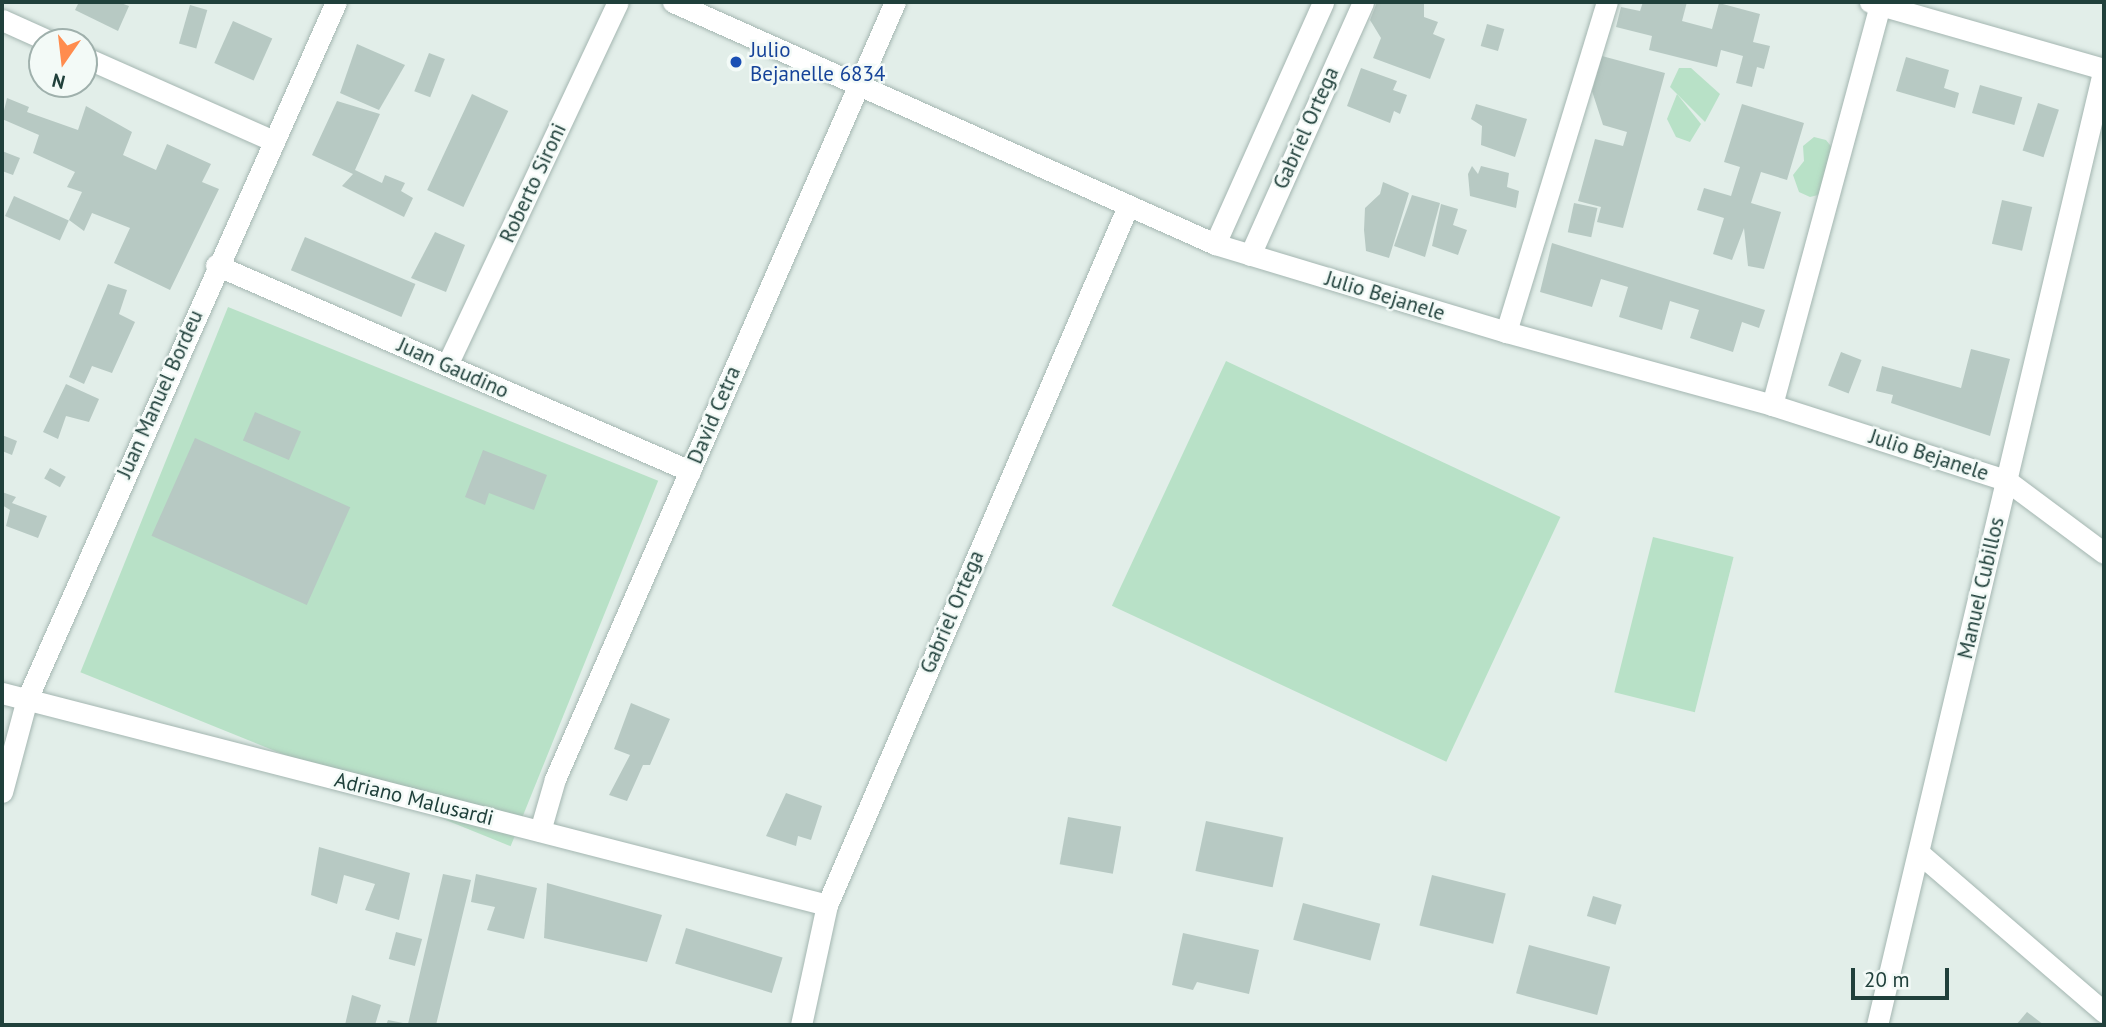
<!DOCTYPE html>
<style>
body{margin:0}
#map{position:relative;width:2106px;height:1027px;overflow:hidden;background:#e2eee9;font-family:"PT Sans",sans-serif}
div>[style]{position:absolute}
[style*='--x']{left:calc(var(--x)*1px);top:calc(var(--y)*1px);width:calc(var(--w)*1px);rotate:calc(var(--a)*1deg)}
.green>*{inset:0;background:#b8e1c7;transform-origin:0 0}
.building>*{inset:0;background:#b7c9c3;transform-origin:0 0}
.roads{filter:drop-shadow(0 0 2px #a4b6b1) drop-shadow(0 0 2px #a4b6b1)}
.minor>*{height:21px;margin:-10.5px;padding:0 10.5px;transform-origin:10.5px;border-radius:10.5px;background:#fff}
.dots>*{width:19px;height:19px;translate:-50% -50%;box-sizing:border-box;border:4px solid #f3faf7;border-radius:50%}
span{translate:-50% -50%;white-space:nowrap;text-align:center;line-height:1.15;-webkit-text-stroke:5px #f3faf7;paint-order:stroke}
.transit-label{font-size:21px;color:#164399}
.left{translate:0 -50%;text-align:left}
.street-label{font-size:21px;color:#20403b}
.frame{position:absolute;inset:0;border:4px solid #20403b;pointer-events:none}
.north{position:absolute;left:28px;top:28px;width:70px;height:70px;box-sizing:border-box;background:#f3faf7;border:2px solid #9fb0ac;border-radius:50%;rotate:194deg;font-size:19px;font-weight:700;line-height:28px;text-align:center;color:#20403b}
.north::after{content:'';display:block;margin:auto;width:24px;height:32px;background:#ff8c4e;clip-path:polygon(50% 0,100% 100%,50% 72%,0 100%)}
.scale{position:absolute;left:1851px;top:968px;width:98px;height:32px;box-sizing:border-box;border:4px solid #20403b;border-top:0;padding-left:9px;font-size:21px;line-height:24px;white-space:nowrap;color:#20403b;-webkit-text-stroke:5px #f3faf7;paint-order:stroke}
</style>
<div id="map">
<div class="green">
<div style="clip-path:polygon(1679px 68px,1691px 68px,1720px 94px,1705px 122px,1670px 87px)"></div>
<div style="clip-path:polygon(1677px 94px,1701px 124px,1690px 142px,1676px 137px,1667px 119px)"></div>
<div style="clip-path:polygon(1814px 137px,1826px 140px,1834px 150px,1822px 194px,1810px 197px,1799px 192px,1793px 175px,1804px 161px,1803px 146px)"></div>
<div style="left:228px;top:307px;width:464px;height:394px;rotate:22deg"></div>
<div style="left:1226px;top:361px;width:369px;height:270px;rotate:25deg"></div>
<div style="left:1653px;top:537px;width:83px;height:160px;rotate:14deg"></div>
</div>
<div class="building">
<div style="clip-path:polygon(79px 2px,118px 2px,129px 6px,118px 31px,75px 10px)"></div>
<div style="clip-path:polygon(1377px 2px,1419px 2px,1424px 4px,1424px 17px,1438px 22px,1433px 34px,1445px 39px,1430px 79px,1373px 58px,1381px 38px,1370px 20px)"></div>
<div style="clip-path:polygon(1643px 2px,1687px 2px,1682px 21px,1712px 29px,1719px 3px,1760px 14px,1753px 42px,1770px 46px,1764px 69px,1757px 67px,1752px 87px,1736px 83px,1743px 56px,1721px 50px,1717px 67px,1649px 50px,1652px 36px,1616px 27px,1621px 7px,1640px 11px)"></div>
<div style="left:190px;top:5px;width:18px;height:40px;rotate:16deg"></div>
<div style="left:233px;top:21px;width:43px;height:46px;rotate:24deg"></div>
<div style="left:1487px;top:24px;width:18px;height:23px;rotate:16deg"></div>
<div style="clip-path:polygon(357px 44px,405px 65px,379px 110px,340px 93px)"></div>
<div style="left:429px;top:53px;width:17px;height:41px;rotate:21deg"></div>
<div style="clip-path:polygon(1602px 56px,1665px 73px,1623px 228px,1597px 222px,1601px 207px,1578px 201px,1595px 139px,1623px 146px,1627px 132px,1603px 125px,1592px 91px)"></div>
<div style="clip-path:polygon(1906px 57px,1949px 70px,1944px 88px,1959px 93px,1955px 108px,1896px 91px)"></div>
<div style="clip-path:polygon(1361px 68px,1397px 81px,1393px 90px,1407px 95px,1400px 114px,1394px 111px,1390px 123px,1347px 106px)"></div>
<div style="left:1980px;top:85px;width:44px;height:29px;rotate:16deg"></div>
<div style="left:472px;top:94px;width:40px;height:106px;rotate:25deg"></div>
<div style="clip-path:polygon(7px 98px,29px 107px,27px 112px,78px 130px,86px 106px,132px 132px,123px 155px,156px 170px,167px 144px,211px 164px,202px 182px,219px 189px,170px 290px,114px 263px,130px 228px,92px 213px,84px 231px,69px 220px,82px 192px,67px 187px,75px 172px,33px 153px,39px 135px,2px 119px)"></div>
<div style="clip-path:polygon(337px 101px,380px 114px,355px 170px,382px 183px,385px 175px,405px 183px,401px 191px,413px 198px,404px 217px,342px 186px,353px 174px,312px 155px)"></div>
<div style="left:2038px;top:103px;width:22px;height:50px;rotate:18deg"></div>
<div style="clip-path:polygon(1476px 104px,1527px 119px,1515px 157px,1481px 145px,1482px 126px,1471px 119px)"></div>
<div style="clip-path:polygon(1742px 104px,1804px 123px,1787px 180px,1761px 172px,1751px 203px,1781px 212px,1764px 269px,1748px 266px,1744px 228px,1732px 260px,1713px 254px,1724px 218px,1697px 210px,1704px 188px,1731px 196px,1740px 167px,1724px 162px)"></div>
<div style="clip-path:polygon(2px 151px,20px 158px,13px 175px,2px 171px)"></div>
<div style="clip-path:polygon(1472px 166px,1478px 174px,1481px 166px,1509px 173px,1507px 187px,1519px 191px,1516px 208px,1470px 196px,1468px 174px)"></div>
<div style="clip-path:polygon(1383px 182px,1409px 193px,1389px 258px,1366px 251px,1364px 230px,1365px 208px,1380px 194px)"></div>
<div style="clip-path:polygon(1412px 195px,1440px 203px,1425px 257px,1394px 246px)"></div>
<div style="left:14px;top:196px;width:60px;height:22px;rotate:24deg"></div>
<div style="left:2002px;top:200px;width:31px;height:45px;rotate:13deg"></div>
<div style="left:1574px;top:203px;width:24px;height:30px;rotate:12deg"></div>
<div style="clip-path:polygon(1441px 204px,1458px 209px,1453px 225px,1467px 230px,1458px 255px,1432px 246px)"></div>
<div style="clip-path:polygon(435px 232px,465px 245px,446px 292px,411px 278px)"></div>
<div style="left:305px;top:237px;width:120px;height:36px;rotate:23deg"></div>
<div style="clip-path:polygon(1552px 243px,1765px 310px,1759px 328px,1742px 322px,1733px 352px,1690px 338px,1699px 310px,1670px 301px,1662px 330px,1619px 317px,1628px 287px,1601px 279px,1592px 307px,1540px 292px)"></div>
<div style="clip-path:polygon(108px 284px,127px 290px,119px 314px,135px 322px,112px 373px,92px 366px,84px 384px,69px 377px)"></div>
<div style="clip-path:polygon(1971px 349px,2010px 359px,1990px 436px,1891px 403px,1893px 395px,1876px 391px,1882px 366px,1961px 388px)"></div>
<div style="left:1841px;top:352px;width:22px;height:36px;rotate:21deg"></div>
<div style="clip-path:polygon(66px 384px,99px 399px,89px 422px,66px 416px,58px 439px,43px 432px)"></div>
<div style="left:255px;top:412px;width:50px;height:31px;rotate:23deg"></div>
<div style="clip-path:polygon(2px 435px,17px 441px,12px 455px,2px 451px)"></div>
<div style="left:195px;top:438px;width:170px;height:107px;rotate:24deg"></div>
<div style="clip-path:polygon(483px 450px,547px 475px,534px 510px,489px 493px,485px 505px,465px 497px)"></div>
<div style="left:50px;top:468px;width:18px;height:12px;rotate:29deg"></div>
<div style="clip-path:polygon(2px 492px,16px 497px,12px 503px,47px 516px,38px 538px,6px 526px,10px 510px,2px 505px)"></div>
<div style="clip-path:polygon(631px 703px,670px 719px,650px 765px,643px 765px,627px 801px,609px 795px,630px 755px,614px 749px)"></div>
<div style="clip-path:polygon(786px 793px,822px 806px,811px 840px,798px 836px,796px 846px,766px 836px)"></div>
<div style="left:1068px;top:817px;width:54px;height:48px;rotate:10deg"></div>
<div style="left:1206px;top:821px;width:79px;height:51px;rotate:12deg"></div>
<div style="clip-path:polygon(319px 847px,410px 873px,399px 920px,365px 910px,375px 884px,344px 875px,337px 904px,311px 895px)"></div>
<div style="clip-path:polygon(443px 874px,471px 880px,436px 1025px,386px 1025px,388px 1020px,408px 1024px)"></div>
<div style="clip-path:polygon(476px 874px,537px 888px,524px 939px,487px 930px,495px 907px,471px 902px)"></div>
<div style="left:1432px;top:875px;width:76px;height:52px;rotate:14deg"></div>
<div style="clip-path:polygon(547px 883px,662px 915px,647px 962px,544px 938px)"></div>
<div style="left:1593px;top:896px;width:30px;height:21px;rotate:17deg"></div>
<div style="left:1303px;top:903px;width:80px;height:38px;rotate:15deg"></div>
<div style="left:686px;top:928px;width:101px;height:37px;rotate:17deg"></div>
<div style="left:396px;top:932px;width:27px;height:28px;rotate:15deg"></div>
<div style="clip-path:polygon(1183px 933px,1259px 950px,1249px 994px,1197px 982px,1193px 990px,1172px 985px)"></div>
<div style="left:1529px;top:945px;width:84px;height:50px;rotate:15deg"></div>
<div style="clip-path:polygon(352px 995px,381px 1005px,375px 1025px,345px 1025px)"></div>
<div style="clip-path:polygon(2027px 1012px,2044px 1025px,2016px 1025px)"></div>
</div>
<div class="roads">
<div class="minor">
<div style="--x:673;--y:2;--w:594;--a:24.06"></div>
<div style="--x:1215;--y:244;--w:304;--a:16.8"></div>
<div style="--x:1506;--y:332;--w:276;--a:15.3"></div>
<div style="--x:1772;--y:405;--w:246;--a:17.8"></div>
<div style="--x:2006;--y:480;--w:122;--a:36.7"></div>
<div style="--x:1870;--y:2;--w:243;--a:16"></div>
<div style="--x:2;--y:20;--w:54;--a:24.2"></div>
<div style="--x:84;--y:57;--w:208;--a:23.9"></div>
<div style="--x:1215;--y:244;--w:265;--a:-65.9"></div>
<div style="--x:1250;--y:255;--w:277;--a:-65.9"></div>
<div style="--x:216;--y:265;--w:517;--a:23.49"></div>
<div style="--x:1506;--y:332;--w:345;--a:-73"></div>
<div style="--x:447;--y:365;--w:401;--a:-64.8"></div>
<div style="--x:1772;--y:405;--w:415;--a:-74.9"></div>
<div style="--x:2;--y:693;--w:852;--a:14.41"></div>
<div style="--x:2;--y:792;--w:96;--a:-75"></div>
<div style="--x:27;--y:699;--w:762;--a:-66.09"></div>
<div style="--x:540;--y:831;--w:54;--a:-73.9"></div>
<div style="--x:555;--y:779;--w:848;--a:-66.37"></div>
<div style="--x:1919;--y:853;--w:244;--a:40.7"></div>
<div style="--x:801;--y:1025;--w:123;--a:-77.8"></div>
<div style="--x:827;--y:905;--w:761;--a:-66.7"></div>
<div style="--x:1877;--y:1025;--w:984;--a:-76.66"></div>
</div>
</div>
<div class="dots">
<div style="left:736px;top:62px;background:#1a4fb4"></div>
</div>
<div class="transit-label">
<span class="left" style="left:750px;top:62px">Julio<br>Bejanelle 6834</span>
</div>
<div class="street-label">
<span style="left:1306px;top:128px;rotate:-66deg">Gabriel Ortega</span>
<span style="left:533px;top:183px;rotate:-65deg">Roberto Sironi</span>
<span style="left:1385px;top:296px;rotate:17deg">Julio Bejanele</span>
<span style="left:453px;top:368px;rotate:24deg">Juan Gaudino</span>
<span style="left:160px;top:394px;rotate:-66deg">Juan Manuel Bordeu</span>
<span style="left:714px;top:415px;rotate:-67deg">David Cetra</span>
<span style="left:1929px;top:455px;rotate:18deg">Julio Bejanele</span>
<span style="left:1981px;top:588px;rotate:-77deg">Manuel Cubillos</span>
<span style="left:952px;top:612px;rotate:-67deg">Gabriel Ortega</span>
<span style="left:414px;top:799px;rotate:14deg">Adriano Malusardi</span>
</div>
<div class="frame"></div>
<div class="north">N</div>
<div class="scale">20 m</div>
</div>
